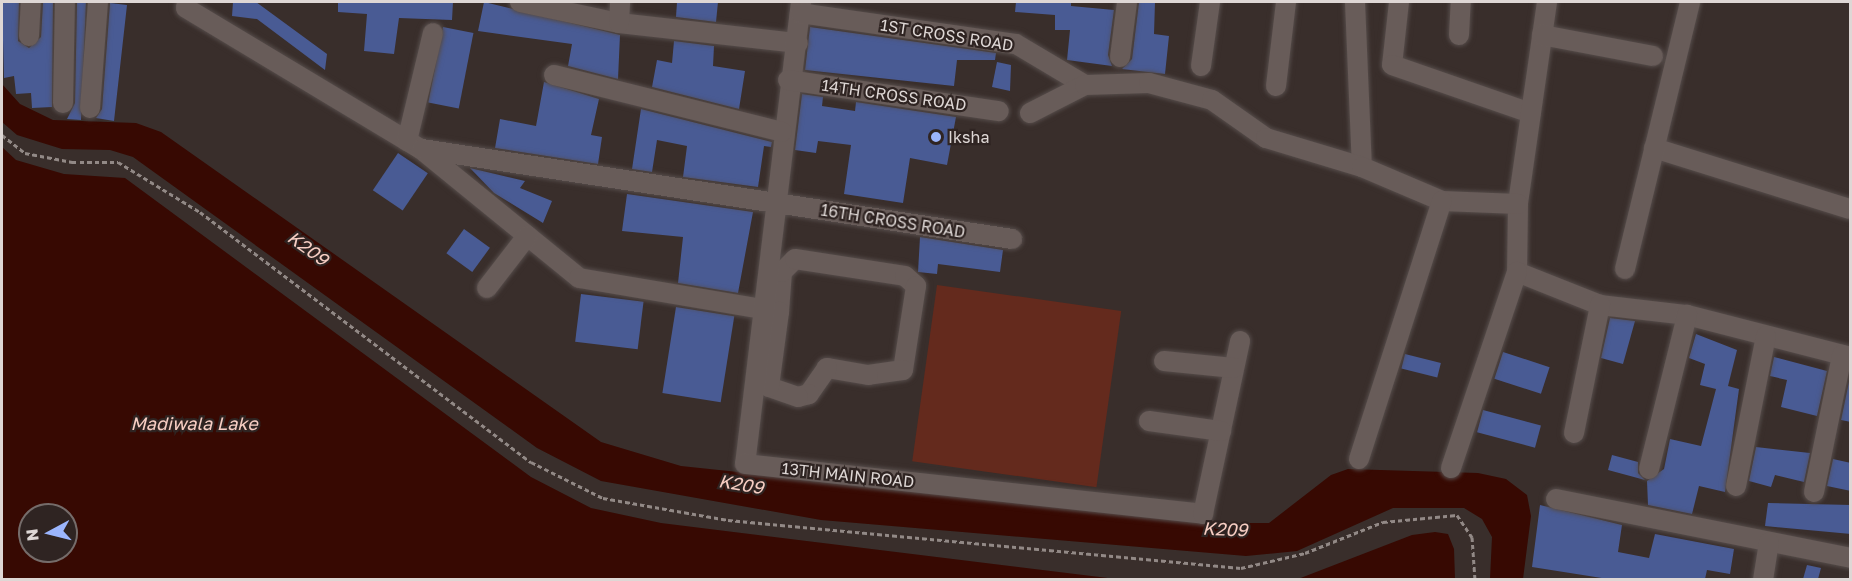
<!DOCTYPE html>
<style>
body{margin:0}
#map{position:relative;width:1852px;height:581px;overflow:hidden;background:#392e2b;font-family:"Golos Text",sans-serif}
div>[style]{position:absolute}
[style*='--x']{left:calc(var(--x)*1px);top:calc(var(--y)*1px);width:calc(var(--w)*1px);rotate:calc(var(--a)*1deg)}
.green>*{inset:0;background:#642a1d;transform-origin:0 0}
.water>*{inset:0;background:#370902}
.building>*{inset:0;background:#495b94;transform-origin:0 0}
.path>*{height:3px;margin-top:-1.5px;transform-origin:0;background:repeating-linear-gradient(90deg,#928986 0 4.5px,transparent 0 7.5px)}
.roads{filter:drop-shadow(0 0 2px #554c4a) drop-shadow(0 0 2px #554c4a)}
.minor>*{height:20px;margin:-10px;padding:0 10px;transform-origin:10px;border-radius:10px;background:#685c59}
.dots>*{width:16px;height:16px;translate:-50% -50%;box-sizing:border-box;border:3px solid #2f2422;border-radius:50%}
span{translate:-50% -50%;white-space:nowrap;text-align:center;line-height:1.15;-webkit-text-stroke:4.5px #2f2422;paint-order:stroke}
.street-label{font-size:16px;color:#ded7d5}
.poi-label{font-size:16px;color:#ded7d5}
.left{translate:0 -50%;text-align:left}
.water-label{font-size:18px;color:#f7cec3;font-style:italic}
.frame{position:absolute;inset:0;border:3px solid #ded7d5;pointer-events:none}
.north{position:absolute;left:18px;top:503px;width:60px;height:60px;box-sizing:border-box;background:#2f2422;border:2px solid #756c6a;border-radius:50%;rotate:263deg;font-size:16px;font-weight:700;line-height:24px;text-align:center;color:#ded7d5}
.north::after{content:'';display:block;margin:auto;width:21px;height:27px;background:#9bb5fd;clip-path:polygon(50% 0,100% 100%,50% 72%,0 100%)}
</style>
<div id="map">
<div class="green">
<div style="left:937px;top:285px;width:186px;height:178px;rotate:8deg"></div>
</div>
<div class="water">
<div style="clip-path:polygon(2px 84px,20px 104px,53px 120px,136px 123px,161px 132px,601px 442px,681px 466px,1228px 523px,1269px 523px,1331px 475px,1348px 469px,1478px 473px,1506px 479px,1527px 495px,1531px 516px,1523px 579px,1490px 579px,1492px 537px,1482px 519px,1464px 508px,1393px 508px,1297px 551px,1246px 556px,821px 520px,601px 481px,537px 448px,133px 157px,110px 150px,62px 149px,17px 135px,2px 122px)"></div>
<div style="clip-path:polygon(evenodd,2px 147px,16px 160px,64px 174px,125px 178px,531px 477px,591px 508px,661px 523px,1116px 579px,2px 579px,2px 147px,30px 515px,66px 515px,66px 551px,30px 551px,30px 515px)"></div>
<div style="clip-path:polygon(1435px 532px,1448px 534px,1454px 549px,1455px 579px,1298px 579px,1412px 535px)"></div>
</div>
<div class="building">
<div style="clip-path:polygon(2px 2px,19px 2px,18px 41px,29px 48px,41px 37px,43px 2px,53px 2px,52px 107px,32px 108px,31px 93px,16px 94px,14px 76px,4px 78px)"></div>
<div style="clip-path:polygon(77px 2px,86px 2px,81px 120px,67px 119px,75px 103px)"></div>
<div style="clip-path:polygon(233px 2px,256px 2px,327px 54px,325px 70px,257px 19px,232px 16px)"></div>
<div style="clip-path:polygon(338px 2px,453px 2px,452px 20px,399px 18px,394px 54px,364px 51px,367px 14px,338px 12px)"></div>
<div style="clip-path:polygon(484px 2px,620px 35px,618px 79px,568px 66px,572px 44px,478px 31px)"></div>
<div style="clip-path:polygon(677px 2px,718px 2px,716px 22px,676px 17px)"></div>
<div style="clip-path:polygon(1016px 2px,1071px 2px,1071px 6px,1114px 10px,1108px 55px,1112px 66px,1067px 60px,1070px 30px,1055px 30px,1055px 15px,1015px 12px)"></div>
<div style="clip-path:polygon(1139px 2px,1155px 2px,1154px 34px,1169px 36px,1165px 74px,1122px 69px,1132px 59px)"></div>
<div style="clip-path:polygon(110px 3px,127px 5px,114px 121px,96px 118px,102px 109px)"></div>
<div style="left:443px;top:27px;width:31px;height:77px;rotate:11deg"></div>
<div style="clip-path:polygon(810px 27px,996px 53px,995px 60px,957px 60px,954px 86px,805px 70px)"></div>
<div style="clip-path:polygon(674px 41px,714px 46px,713px 66px,745px 71px,739px 109px,652px 87px,657px 60px,672px 63px)"></div>
<div style="clip-path:polygon(997px 62px,1011px 65px,1010px 91px,992px 87px)"></div>
<div style="clip-path:polygon(544px 82px,599px 99px,591px 135px,602px 137px,598px 164px,495px 148px,500px 119px,536px 126px)"></div>
<div style="clip-path:polygon(802px 94px,823px 97px,822px 106px,855px 111px,856px 102px,956px 117px,947px 165px,910px 158px,903px 203px,844px 194px,851px 145px,818px 141px,816px 153px,795px 150px)"></div>
<div style="clip-path:polygon(641px 109px,772px 142px,771px 147px,764px 146px,758px 187px,683px 177px,687px 146px,657px 140px,652px 172px,632px 169px)"></div>
<div style="left:398px;top:153px;width:36px;height:45px;rotate:34deg"></div>
<div style="clip-path:polygon(470px 168px,525px 181px,520px 188px,552px 201px,543px 223px,494px 193px)"></div>
<div style="clip-path:polygon(627px 194px,753px 212px,738px 293px,678px 283px,683px 237px,622px 231px)"></div>
<div style="left:464px;top:229px;width:32px;height:30px;rotate:36deg"></div>
<div style="clip-path:polygon(920px 237px,1003px 250px,1000px 272px,938px 264px,937px 274px,918px 272px)"></div>
<div style="left:581px;top:294px;width:63px;height:48px;rotate:7deg"></div>
<div style="left:676px;top:307px;width:59px;height:87px;rotate:9deg"></div>
<div style="clip-path:polygon(1610px 318px,1635px 321px,1623px 364px,1601px 358px)"></div>
<div style="clip-path:polygon(1696px 334px,1737px 350px,1728px 386px,1739px 389px,1725px 492px,1699px 486px,1692px 514px,1648px 505px,1647px 481px,1664px 469px,1670px 439px,1701px 446px,1716px 389px,1700px 385px,1705px 364px,1689px 358px)"></div>
<div style="left:1503px;top:352px;width:49px;height:28px;rotate:18deg"></div>
<div style="left:1405px;top:354px;width:37px;height:15px;rotate:14deg"></div>
<div style="clip-path:polygon(1774px 357px,1827px 371px,1817px 416px,1781px 407px,1787px 380px,1770px 376px)"></div>
<div style="clip-path:polygon(1850px 377px,1851px 378px,1851px 422px,1841px 420px)"></div>
<div style="left:1483px;top:410px;width:60px;height:23px;rotate:15deg"></div>
<div style="clip-path:polygon(1756px 447px,1810px 453px,1804px 482px,1775px 475px,1771px 487px,1749px 481px)"></div>
<div style="clip-path:polygon(1612px 455px,1638px 462px,1638px 473px,1645px 480px,1608px 470px)"></div>
<div style="clip-path:polygon(1833px 459px,1851px 463px,1851px 491px,1827px 486px)"></div>
<div style="clip-path:polygon(1768px 503px,1851px 505px,1851px 534px,1765px 526px)"></div>
<div style="clip-path:polygon(1540px 505px,1622px 525px,1618px 552px,1649px 558px,1655px 534px,1734px 549px,1730px 574px,1707px 570px,1705px 579px,1608px 579px,1532px 567px)"></div>
<div style="clip-path:polygon(1807px 565px,1821px 568px,1818px 579px,1803px 579px)"></div>
</div>
<div class="path">
<div style="--x:2;--y:135;--w:29;--a:38"></div>
<div style="--x:25;--y:153;--w:48;--a:10.8"></div>
<div style="--x:72;--y:162;--w:46;--a:0"></div>
<div style="--x:118;--y:162;--w:96;--a:31.4"></div>
<div style="--x:200;--y:212;--w:415;--a:37.1"></div>
<div style="--x:531;--y:462;--w:80;--a:26.6"></div>
<div style="--x:603;--y:498;--w:127;--a:10"></div>
<div style="--x:728;--y:520;--w:515;--a:5.35"></div>
<div style="--x:1241;--y:568;--w:66;--a:-13.2"></div>
<div style="--x:1305;--y:553;--w:84;--a:-21.7"></div>
<div style="--x:1383;--y:522;--w:74;--a:-5.4"></div>
<div style="--x:1457;--y:515;--w:27;--a:56"></div>
<div style="--x:1472;--y:537;--w:43;--a:86"></div>
</div>
<div class="roads">
<div class="minor">
<div style="--x:187;--y:2;--w:6;--a:99"></div>
<div style="--x:186;--y:8;--w:274;--a:31"></div>
<div style="--x:421;--y:149;--w:204;--a:39.2"></div>
<div style="--x:579;--y:278;--w:203;--a:9.6"></div>
<div style="--x:779;--y:312;--w:40;--a:-85.7"></div>
<div style="--x:782;--y:272;--w:18;--a:-45"></div>
<div style="--x:795;--y:259;--w:111;--a:8.8"></div>
<div style="--x:905;--y:276;--w:15;--a:42"></div>
<div style="--x:916;--y:286;--w:85;--a:98.8"></div>
<div style="--x:903;--y:370;--w:35;--a:172"></div>
<div style="--x:868;--y:375;--w:42;--a:-170.3"></div>
<div style="--x:827;--y:368;--w:32;--a:125"></div>
<div style="--x:809;--y:394;--w:11;--a:165"></div>
<div style="--x:798;--y:397;--w:31;--a:-161"></div>
<div style="--x:769;--y:387;--w:76;--a:-82.4"></div>
<div style="--x:520;--y:2;--w:101;--a:12"></div>
<div style="--x:619;--y:23;--w:180;--a:6.4"></div>
<div style="--x:801;--y:2;--w:465;--a:96.9"></div>
<div style="--x:745;--y:464;--w:461;--a:6.2"></div>
<div style="--x:1203;--y:514;--w:177;--a:-77.9"></div>
<div style="--x:1355;--y:2;--w:165;--a:87.6"></div>
<div style="--x:1399;--y:2;--w:63;--a:96.3"></div>
<div style="--x:1392;--y:65;--w:147;--a:19.1"></div>
<div style="--x:1547;--y:2;--w:204;--a:98.2"></div>
<div style="--x:1518;--y:204;--w:68;--a:90.8"></div>
<div style="--x:1517;--y:272;--w:89;--a:21.7"></div>
<div style="--x:1600;--y:305;--w:88;--a:6.6"></div>
<div style="--x:1687;--y:315;--w:168;--a:14.4"></div>
<div style="--x:800;--y:13;--w:218;--a:8.2"></div>
<div style="--x:1016;--y:44;--w:80;--a:30.7"></div>
<div style="--x:619;--y:23;--w:21;--a:-87"></div>
<div style="--x:1459;--y:35;--w:33;--a:-87"></div>
<div style="--x:1542;--y:35;--w:113;--a:10.7"></div>
<div style="--x:29;--y:36;--w:34;--a:-87"></div>
<div style="--x:1120;--y:57;--w:55;--a:-82.7"></div>
<div style="--x:1201;--y:66;--w:65;--a:-82"></div>
<div style="--x:554;--y:75;--w:235;--a:14"></div>
<div style="--x:788;--y:80;--w:213;--a:8.4"></div>
<div style="--x:1276;--y:86;--w:85;--a:-83.2"></div>
<div style="--x:63;--y:103;--w:101;--a:-88.9"></div>
<div style="--x:90;--y:108;--w:106;--a:-85.7"></div>
<div style="--x:1030;--y:113;--w:62;--a:-27"></div>
<div style="--x:1085;--y:85;--w:64;--a:-1.8"></div>
<div style="--x:1149;--y:83;--w:65;--a:15.1"></div>
<div style="--x:1212;--y:100;--w:66;--a:35.1"></div>
<div style="--x:1266;--y:138;--w:100;--a:16.8"></div>
<div style="--x:1362;--y:167;--w:87;--a:23"></div>
<div style="--x:1442;--y:201;--w:76;--a:2.3"></div>
<div style="--x:407;--y:141;--w:111;--a:-76.5"></div>
<div style="--x:1654;--y:148;--w:205;--a:17.3"></div>
<div style="--x:422;--y:149;--w:597;--a:8.67"></div>
<div style="--x:1625;--y:269;--w:275;--a:-76.3"></div>
<div style="--x:487;--y:288;--w:66;--a:-52.4"></div>
<div style="--x:1164;--y:361;--w:70;--a:5.7"></div>
<div style="--x:1149;--y:421;--w:73;--a:7.9"></div>
<div style="--x:1574;--y:433;--w:131;--a:-78.5"></div>
<div style="--x:1359;--y:459;--w:271;--a:-72.2"></div>
<div style="--x:1451;--y:468;--w:207;--a:-71.4"></div>
<div style="--x:1649;--y:469;--w:159;--a:-76.1"></div>
<div style="--x:1736;--y:486;--w:153;--a:-78.7"></div>
<div style="--x:1814;--y:492;--w:140;--a:-78.4"></div>
<div style="--x:1556;--y:499;--w:300;--a:11.3"></div>
<div style="--x:1763;--y:580;--w:38;--a:-81"></div>
</div>
</div>
<div class="dots">
<div style="left:936px;top:137px;background:#9bb5fd"></div>
</div>
<div class="street-label">
<span style="left:947px;top:35px;rotate:9deg">1ST CROSS ROAD</span>
<span style="left:894px;top:95px;rotate:8deg">14TH CROSS ROAD</span>
<span style="left:893px;top:221px;rotate:9deg">16TH CROSS ROAD</span>
<span style="left:848px;top:475px;rotate:6deg">13TH MAIN ROAD</span>
</div>
<div class="poi-label">
<span class="left" style="left:948px;top:137px">Iksha</span>
</div>
<div class="water-label">
<span style="left:308px;top:248px;rotate:36deg">K209</span>
<span style="left:194px;top:423px">Madiwala Lake</span>
<span style="left:741px;top:484px;rotate:9deg">K209</span>
<span style="left:1225px;top:529px;rotate:2deg">K209</span>
</div>
<div class="frame"></div>
<div class="north">N</div>
</div>
